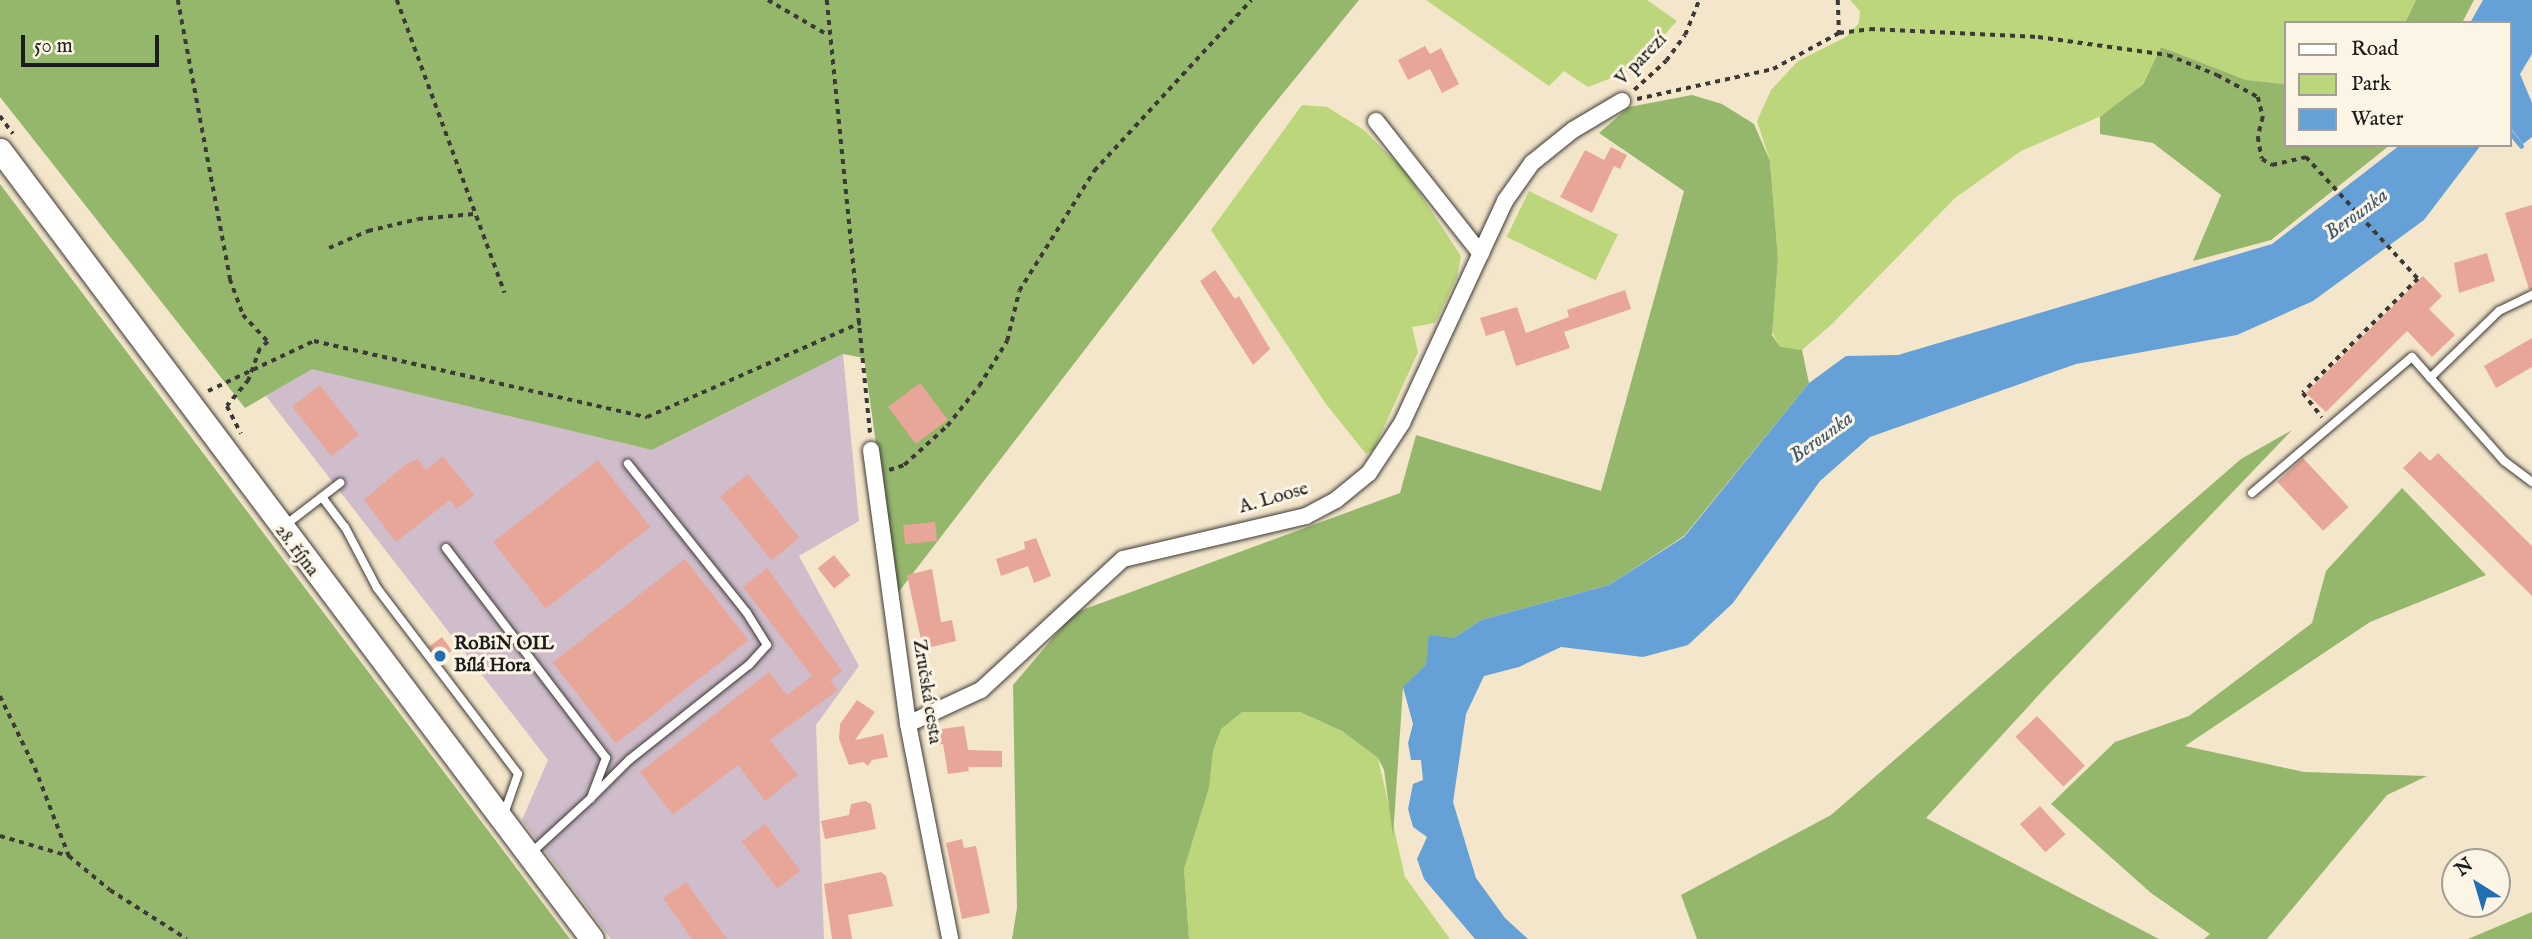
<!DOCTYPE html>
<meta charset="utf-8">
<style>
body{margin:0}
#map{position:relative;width:2532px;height:939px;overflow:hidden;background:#f4e6cb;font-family:"IM FELL English",serif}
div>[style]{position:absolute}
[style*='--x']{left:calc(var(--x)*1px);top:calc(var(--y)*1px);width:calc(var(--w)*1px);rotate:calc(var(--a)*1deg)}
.industrial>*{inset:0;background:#d0bdcc}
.green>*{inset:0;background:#bcd67c;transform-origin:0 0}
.forest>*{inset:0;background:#95b76c}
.water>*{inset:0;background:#65a1d6}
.stream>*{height:5px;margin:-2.5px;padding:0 2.5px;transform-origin:2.5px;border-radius:2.5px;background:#65a1d6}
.building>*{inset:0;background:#e8a698;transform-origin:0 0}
.path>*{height:3.5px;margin-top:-1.75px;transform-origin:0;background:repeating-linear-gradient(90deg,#3c3a36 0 5px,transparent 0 10px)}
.roads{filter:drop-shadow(0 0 2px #3c3a36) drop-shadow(0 0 2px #3c3a36)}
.service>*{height:8px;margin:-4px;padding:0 4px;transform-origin:4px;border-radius:4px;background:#fff}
.minor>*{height:16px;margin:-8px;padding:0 8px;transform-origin:8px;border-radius:8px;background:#fff}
.secondary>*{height:23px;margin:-11.5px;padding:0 11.5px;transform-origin:11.5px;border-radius:11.5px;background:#fff}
.dots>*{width:19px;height:19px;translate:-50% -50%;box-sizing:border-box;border:4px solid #fcf5e5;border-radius:50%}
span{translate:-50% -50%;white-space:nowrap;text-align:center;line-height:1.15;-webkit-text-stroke:6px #fcf5e5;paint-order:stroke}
.street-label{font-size:19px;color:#1c1c1c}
.poi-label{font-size:19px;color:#1c1c1c;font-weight:700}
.left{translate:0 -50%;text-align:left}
.water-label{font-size:21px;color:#3d5870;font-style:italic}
.legend{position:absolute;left:2284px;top:21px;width:228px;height:126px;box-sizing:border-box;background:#fcf5e5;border:2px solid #a29e95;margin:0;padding:9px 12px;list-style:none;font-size:21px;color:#1c1c1c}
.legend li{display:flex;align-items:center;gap:14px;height:35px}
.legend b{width:35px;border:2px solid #a29e95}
.north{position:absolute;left:2441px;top:848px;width:70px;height:70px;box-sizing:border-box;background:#fcf5e5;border:2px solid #a29e95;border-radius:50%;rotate:323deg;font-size:19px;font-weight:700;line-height:28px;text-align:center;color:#1c1c1c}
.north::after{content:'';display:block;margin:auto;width:24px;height:32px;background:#1f6fb2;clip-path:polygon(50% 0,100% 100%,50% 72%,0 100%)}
.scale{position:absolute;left:21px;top:35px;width:138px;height:32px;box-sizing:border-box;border:4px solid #1c1c1c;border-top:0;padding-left:9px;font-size:21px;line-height:24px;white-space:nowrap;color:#1c1c1c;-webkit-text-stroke:5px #fcf5e5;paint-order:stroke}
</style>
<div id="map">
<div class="industrial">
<div style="clip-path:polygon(843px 354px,859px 521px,799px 556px,859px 666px,816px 725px,824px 939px,611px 939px,522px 820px,548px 760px,266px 396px,312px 368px,652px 450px)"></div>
</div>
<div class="green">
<div style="clip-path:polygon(1426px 0,1647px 0,1677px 21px,1632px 70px,1588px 87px,1564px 71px,1549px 86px)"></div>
<div style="clip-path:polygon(1850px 0,2416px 0,2405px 23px,2285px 23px,2285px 84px,2246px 80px,2161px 47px,2143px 83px,2108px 113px,2021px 151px,1955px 198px,1832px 324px,1802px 350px,1780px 348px,1772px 332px,1778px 259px,1770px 161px,1757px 121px,1771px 90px,1798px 61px,1846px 37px,1859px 23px,1860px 11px)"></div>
<div style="clip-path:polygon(1302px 105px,1327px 107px,1364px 130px,1405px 171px,1461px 256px,1457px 277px,1435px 323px,1412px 327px,1418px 352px,1374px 449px,1366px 454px,1326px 404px,1211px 230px)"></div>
<div style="left:1529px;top:191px;width:99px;height:51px;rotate:26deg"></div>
<div style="clip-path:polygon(1274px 709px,1300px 712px,1342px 731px,1378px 758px,1405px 877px,1450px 939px,1189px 939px,1184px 869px,1209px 788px,1212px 750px,1220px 729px,1241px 712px)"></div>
</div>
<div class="forest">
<div style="clip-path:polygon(0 0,1359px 0,1262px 119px,897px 594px,864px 358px,843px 354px,652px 450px,312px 369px,245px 408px,0 97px)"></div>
<div style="clip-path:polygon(2416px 0,2474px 0,2462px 23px,2405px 23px)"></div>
<div style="clip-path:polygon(2161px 47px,2246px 80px,2285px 84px,2285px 145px,2390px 145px,2271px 240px,2193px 261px,2221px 195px,2153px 143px,2100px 134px,2100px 117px,2143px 84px)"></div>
<div style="clip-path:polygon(1692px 95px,1722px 104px,1754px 124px,1770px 161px,1778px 259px,1772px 335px,1780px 347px,1802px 350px,1809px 383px,1684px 536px,1609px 585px,1481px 620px,1454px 638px,1403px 688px,1393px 836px,1384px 770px,1378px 758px,1342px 731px,1300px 712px,1242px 712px,1221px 729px,1213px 750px,1209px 788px,1184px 869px,1189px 939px,1012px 939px,1017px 908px,1013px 685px,1074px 613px,1400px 493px,1416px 435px,1601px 491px,1684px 191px,1599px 133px,1629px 107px)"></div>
<div style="clip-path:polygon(0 184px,570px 939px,0 939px)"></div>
<div style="clip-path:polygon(2292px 430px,2047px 686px,1926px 818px,2159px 939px,1697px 939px,1681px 895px,1831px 815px,2241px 459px)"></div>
<div style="clip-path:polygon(2402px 488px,2486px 575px,2370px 622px,2185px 746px,2304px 772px,2427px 776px,2387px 795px,2267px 939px,2204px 939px,2210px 934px,2151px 893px,2051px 804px,2115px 742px,2189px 716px,2312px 623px,2326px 571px)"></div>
<div style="clip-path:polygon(2532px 912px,2532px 939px,2468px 939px)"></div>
</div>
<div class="water">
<div style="clip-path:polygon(2483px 0,2532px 0,2532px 54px,2520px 74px,2532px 103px,2532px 137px,2523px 144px,2509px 126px,2509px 23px,2470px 23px)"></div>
<div style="clip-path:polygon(2400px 145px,2481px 145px,2424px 220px,2313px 301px,2237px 335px,2076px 364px,1870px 437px,1820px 481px,1733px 603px,1688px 645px,1643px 657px,1561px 647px,1519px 667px,1484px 676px,1466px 714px,1453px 802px,1476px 878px,1505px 918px,1528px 939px,1475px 939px,1424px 879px,1417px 859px,1427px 837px,1413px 827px,1408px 809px,1413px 784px,1423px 780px,1421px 760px,1411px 760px,1408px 743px,1413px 724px,1403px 687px,1426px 665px,1429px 635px,1454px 638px,1481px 620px,1609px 585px,1684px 537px,1809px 383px,1846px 356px,1898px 355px,2272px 244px)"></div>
</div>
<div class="stream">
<div style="--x:2509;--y:131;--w:19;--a:51"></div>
</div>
<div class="building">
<div style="clip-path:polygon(1425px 46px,1430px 54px,1441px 48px,1459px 84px,1442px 93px,1430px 69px,1408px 80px,1398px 60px)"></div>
<div style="clip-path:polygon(1611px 147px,1627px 155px,1620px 169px,1614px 166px,1592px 213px,1560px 197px,1585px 150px,1604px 160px)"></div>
<div style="clip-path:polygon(2532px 205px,2532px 289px,2529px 289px,2505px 213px)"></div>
<div style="clip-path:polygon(2487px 253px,2495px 281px,2459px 293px,2454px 263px)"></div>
<div style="clip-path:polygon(1215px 270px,1235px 299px,1239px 296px,1270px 349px,1253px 365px,1200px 281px)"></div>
<div style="clip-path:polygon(2423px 276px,2442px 296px,2429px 309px,2455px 335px,2432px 357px,2407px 331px,2326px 412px,2306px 393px)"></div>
<div style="clip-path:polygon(1625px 290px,1631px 309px,1564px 332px,1570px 348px,1516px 366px,1504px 330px,1486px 336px,1480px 318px,1517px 307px,1526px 333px,1569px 317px,1567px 310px)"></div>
<div style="clip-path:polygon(2532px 338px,2532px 367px,2496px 388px,2484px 366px)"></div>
<div style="left:920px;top:383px;width:46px;height:40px;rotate:53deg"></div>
<div style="left:320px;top:385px;width:63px;height:35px;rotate:52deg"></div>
<div style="clip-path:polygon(2420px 451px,2430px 461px,2438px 453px,2532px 546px,2532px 596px,2403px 468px)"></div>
<div style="clip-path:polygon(443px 456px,474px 495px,456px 509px,450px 500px,396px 542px,364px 500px,406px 464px,418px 459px,426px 470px)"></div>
<div style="left:2303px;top:458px;width:67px;height:35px;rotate:47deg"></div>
<div style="left:598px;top:460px;width:85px;height:133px;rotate:52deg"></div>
<div style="left:748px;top:474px;width:82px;height:36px;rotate:51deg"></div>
<div style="left:935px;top:522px;width:19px;height:32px;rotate:84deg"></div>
<div style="clip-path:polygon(1036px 538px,1051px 576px,1034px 583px,1028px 566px,1001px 576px,996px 559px,1025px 549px,1024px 542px)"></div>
<div style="left:834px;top:555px;width:26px;height:21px;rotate:51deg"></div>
<div style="left:685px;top:559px;width:103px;height:168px;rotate:52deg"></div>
<div style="clip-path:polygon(767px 568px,842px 671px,830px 680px,838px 690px,770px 740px,798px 775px,765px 801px,738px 765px,673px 815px,640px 772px,769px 672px,787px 695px,812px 676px,743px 587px)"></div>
<div style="clip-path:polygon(932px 569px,941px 622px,952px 620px,956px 641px,923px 649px,907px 575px)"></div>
<div style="left:442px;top:637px;width:17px;height:16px;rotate:54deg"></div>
<div style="clip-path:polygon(857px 700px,875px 712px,855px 740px,883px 734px,888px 757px,872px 760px,868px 766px,863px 762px,849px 765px,839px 739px,840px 724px)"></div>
<div style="left:2037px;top:716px;width:69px;height:30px;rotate:46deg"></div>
<div style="clip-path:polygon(964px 726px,968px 750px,1002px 751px,1002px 767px,968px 767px,969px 771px,948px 774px,943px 744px,936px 745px,934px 730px)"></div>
<div style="clip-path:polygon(865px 801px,871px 804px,876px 829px,825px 839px,821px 821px,849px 815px,851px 804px)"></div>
<div style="left:2040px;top:806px;width:38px;height:27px;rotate:48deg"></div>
<div style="left:765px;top:824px;width:59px;height:29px;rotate:53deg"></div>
<div style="clip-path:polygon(962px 839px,964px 848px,976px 846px,990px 913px,962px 919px,946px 843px)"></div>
<div style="clip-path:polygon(881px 872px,886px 876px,893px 906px,848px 915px,852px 939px,832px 939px,824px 884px)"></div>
<div style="clip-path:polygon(686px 882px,727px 939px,692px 939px,663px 898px)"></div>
</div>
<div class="path">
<div style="--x:178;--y:0;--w:284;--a:79.4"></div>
<div style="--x:230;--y:279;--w:38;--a:70"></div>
<div style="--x:243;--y:315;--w:37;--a:47"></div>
<div style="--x:268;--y:342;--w:11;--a:139"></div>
<div style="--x:260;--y:349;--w:33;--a:110"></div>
<div style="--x:249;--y:380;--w:34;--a:130"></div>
<div style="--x:227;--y:406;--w:31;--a:63"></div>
<div style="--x:397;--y:0;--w:312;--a:69.8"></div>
<div style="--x:768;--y:0;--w:69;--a:30.3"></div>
<div style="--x:827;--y:0;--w:435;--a:84.3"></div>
<div style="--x:1838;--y:0;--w:33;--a:88"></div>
<div style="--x:1634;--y:90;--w:43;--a:-42.2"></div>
<div style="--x:1666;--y:61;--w:32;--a:-54"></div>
<div style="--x:1685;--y:35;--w:38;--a:-68"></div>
<div style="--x:1637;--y:99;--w:139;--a:-12.4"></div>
<div style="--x:1773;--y:69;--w:75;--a:-28.6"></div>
<div style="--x:1839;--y:33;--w:31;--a:-7"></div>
<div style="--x:1870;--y:29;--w:168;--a:2.7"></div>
<div style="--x:2038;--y:37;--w:131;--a:7.9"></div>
<div style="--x:2168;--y:55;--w:53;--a:22.2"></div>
<div style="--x:2217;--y:75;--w:47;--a:28.2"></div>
<div style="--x:2258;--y:97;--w:21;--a:76"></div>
<div style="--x:2263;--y:117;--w:21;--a:104"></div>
<div style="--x:2258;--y:137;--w:22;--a:80"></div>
<div style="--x:2262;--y:159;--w:12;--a:31"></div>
<div style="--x:2272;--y:165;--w:35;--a:-13"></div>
<div style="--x:2306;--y:157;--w:166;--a:47.4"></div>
<div style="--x:2418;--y:279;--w:162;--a:135.3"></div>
<div style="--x:2303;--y:393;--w:31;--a:52"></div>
<div style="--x:0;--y:116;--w:22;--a:54"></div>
<div style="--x:329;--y:248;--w:43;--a:-23.6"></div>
<div style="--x:368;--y:231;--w:51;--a:-13.5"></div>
<div style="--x:418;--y:219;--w:56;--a:-5.1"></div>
<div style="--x:208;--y:391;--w:117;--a:-25.3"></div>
<div style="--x:314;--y:341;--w:342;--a:12.9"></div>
<div style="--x:647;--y:417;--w:233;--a:-23.8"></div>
<div style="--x:889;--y:470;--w:16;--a:-18"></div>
<div style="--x:904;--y:465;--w:58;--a:-42.2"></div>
<div style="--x:947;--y:426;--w:51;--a:-51.3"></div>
<div style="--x:979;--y:386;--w:53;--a:-58.1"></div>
<div style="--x:1007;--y:341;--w:51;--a:-76.5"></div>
<div style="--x:1019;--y:291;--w:142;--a:-58"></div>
<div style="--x:1094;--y:171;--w:232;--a:-47.4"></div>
<div style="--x:0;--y:696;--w:80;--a:64.1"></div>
<div style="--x:35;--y:768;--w:94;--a:68.9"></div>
<div style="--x:0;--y:836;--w:72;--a:16.2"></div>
<div style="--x:69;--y:856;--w:53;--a:39.7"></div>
<div style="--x:110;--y:890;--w:91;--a:32.5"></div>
</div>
<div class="roads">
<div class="service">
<div style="--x:2430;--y:378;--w:96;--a:-44.2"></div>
<div style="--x:2499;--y:311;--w:37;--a:-26"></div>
<div style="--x:2252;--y:493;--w:210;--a:-40.4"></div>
<div style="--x:2412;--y:357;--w:139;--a:48.5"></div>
<div style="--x:2504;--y:461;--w:35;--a:37"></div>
<div style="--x:322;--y:497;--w:38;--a:53"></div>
<div style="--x:345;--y:527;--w:69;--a:62.3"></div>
<div style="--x:377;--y:588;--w:233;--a:52.8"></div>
<div style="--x:518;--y:774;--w:42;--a:109.3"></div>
<div style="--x:284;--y:526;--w:71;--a:-37.5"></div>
<div style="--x:446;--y:548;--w:264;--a:52.7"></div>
<div style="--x:606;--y:758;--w:43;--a:110.6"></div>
<div style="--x:591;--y:798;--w:81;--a:137.5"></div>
<div style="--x:591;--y:798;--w:54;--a:-45"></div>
<div style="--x:629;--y:760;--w:153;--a:-38.4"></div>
<div style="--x:749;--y:665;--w:27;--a:-48"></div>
<div style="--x:767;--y:645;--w:38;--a:-122"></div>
<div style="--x:747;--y:613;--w:191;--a:-128.6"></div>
</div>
<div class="minor">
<div style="--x:1376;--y:121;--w:169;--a:51.7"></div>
<div style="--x:871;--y:450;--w:276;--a:82.3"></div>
<div style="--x:908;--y:724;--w:219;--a:78.9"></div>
<div style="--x:908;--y:724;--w:81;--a:-25"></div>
<div style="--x:981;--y:690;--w:193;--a:-42.7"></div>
<div style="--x:1123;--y:559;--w:188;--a:-13.2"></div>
<div style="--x:1306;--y:516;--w:34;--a:-28"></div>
<div style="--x:1336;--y:500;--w:43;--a:-39.3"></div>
<div style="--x:1369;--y:473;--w:60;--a:-56.6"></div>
<div style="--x:1402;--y:423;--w:245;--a:-65.1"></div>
<div style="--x:1505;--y:201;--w:47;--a:-54.6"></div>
<div style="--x:1532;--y:163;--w:53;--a:-38.8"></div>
<div style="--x:1573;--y:130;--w:57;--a:-30.6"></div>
</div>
<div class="secondary">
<div style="--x:0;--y:150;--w:986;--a:53.12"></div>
</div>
</div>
<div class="dots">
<div style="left:440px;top:656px;background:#1f6fb2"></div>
</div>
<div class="street-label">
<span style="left:1642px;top:60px;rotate:-46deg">V parezí</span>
<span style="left:1274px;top:499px;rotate:-16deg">A. Loose</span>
<span style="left:296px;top:551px;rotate:53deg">28. října</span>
<span style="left:926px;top:692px;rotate:81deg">Zručská cesta</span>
</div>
<div class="poi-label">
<span class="left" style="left:454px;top:656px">RoBiN OIL<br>Bílá Hora</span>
</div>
<div class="water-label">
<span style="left:2357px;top:215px;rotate:-36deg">Berounka</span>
<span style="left:1822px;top:438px;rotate:-36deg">Berounka</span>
</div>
<ul class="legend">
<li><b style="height:9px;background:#fff"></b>Road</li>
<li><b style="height:19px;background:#bcd67c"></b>Park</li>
<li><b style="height:19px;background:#65a1d6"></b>Water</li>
</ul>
<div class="north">N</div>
<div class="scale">50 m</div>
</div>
